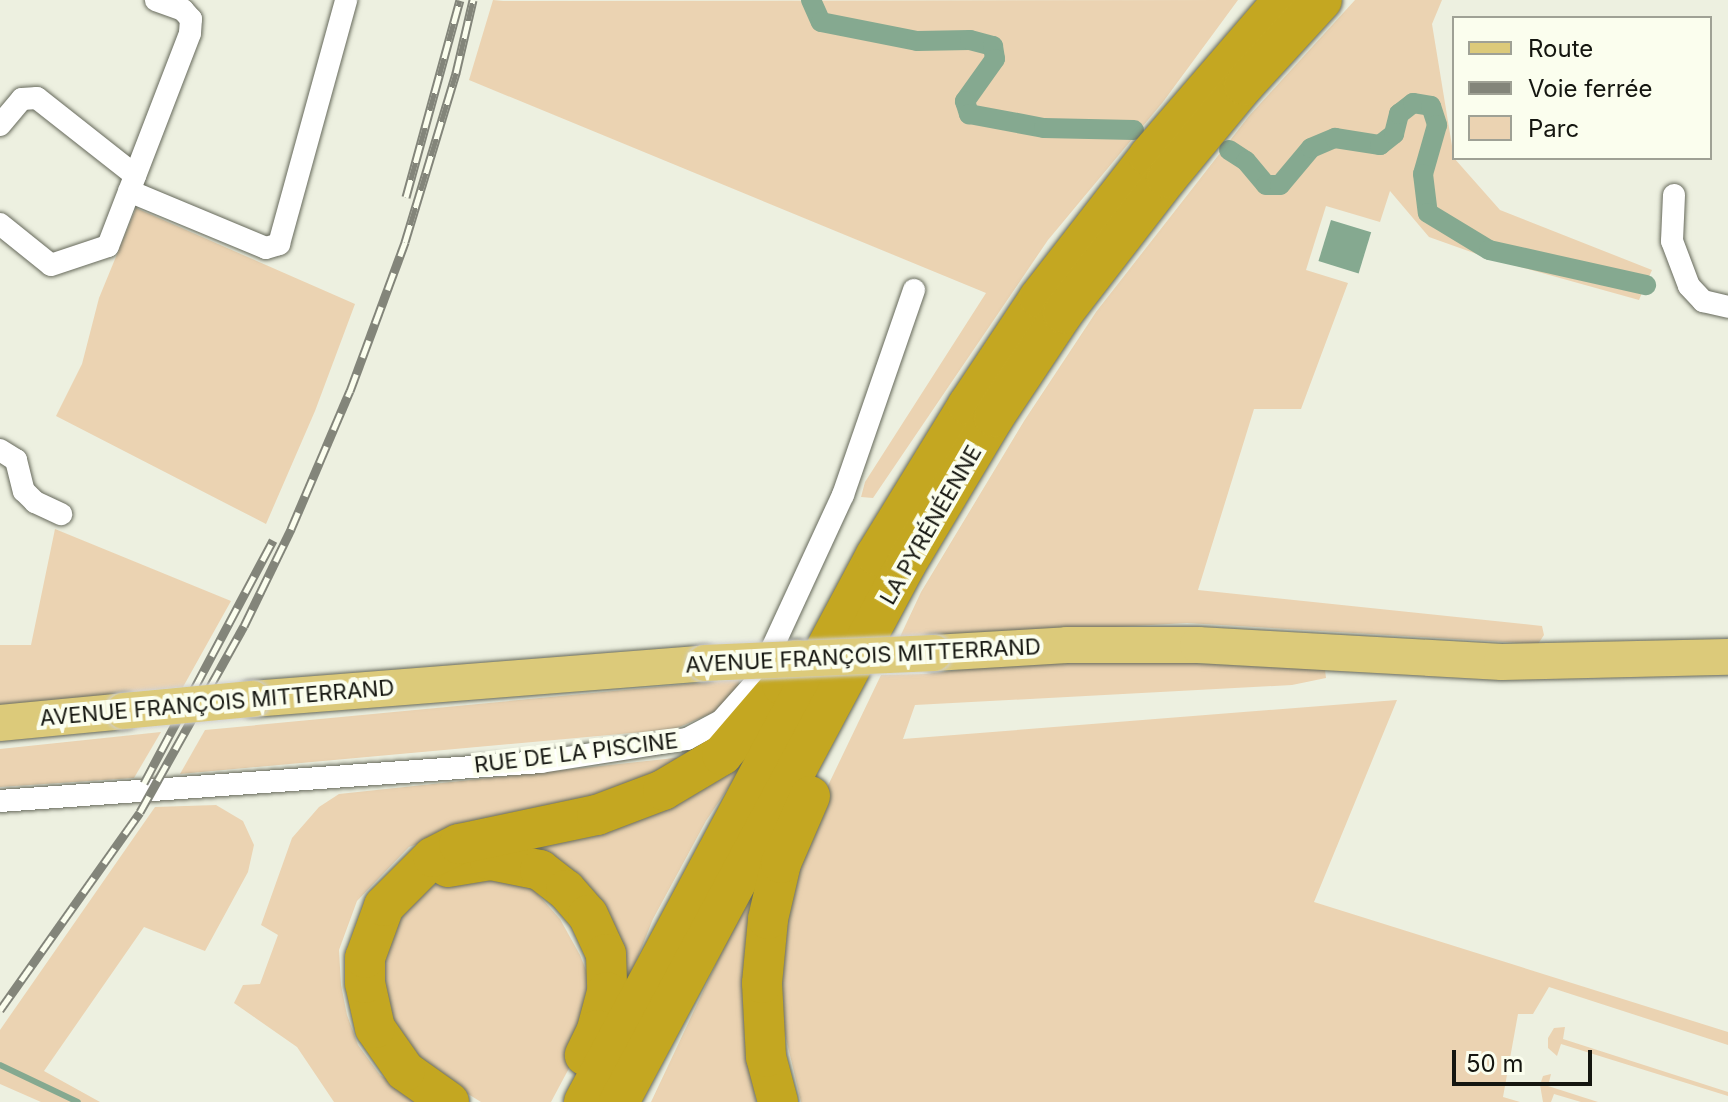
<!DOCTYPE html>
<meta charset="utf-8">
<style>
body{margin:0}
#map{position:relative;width:1728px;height:1102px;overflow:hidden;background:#edf0e0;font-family:Inter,sans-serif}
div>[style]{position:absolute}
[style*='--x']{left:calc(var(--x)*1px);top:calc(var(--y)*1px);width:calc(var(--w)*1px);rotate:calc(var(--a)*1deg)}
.green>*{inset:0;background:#ebd3b2}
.water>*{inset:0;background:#85a990;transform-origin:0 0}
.stream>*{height:6px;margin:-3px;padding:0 3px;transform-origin:3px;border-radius:3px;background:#85a990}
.canal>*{height:20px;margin:-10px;padding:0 10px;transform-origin:10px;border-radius:10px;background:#85a990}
.roads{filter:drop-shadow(0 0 2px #66695b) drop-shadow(0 0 2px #66695b)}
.minor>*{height:22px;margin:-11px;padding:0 11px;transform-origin:11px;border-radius:11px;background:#fff}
.primary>*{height:36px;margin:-18px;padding:0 18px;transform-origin:18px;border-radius:18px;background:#dcca7a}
.motorway>*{height:40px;margin:-20px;padding:0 20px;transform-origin:20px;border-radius:20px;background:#c4a721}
.rail>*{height:9px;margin-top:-4.5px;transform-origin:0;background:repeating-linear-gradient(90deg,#fbfeee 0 18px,#83857a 0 36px);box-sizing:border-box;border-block:2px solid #83857a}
.bridges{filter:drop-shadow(0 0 2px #d0d0cf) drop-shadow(0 0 2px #d0d0cf)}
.primary-bridge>*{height:36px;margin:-18px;padding:0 18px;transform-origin:18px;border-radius:18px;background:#dcca7a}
span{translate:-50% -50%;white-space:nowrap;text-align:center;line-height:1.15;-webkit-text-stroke:8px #fbfeee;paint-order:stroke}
.street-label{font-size:22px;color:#151610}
.legend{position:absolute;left:1452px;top:16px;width:260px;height:144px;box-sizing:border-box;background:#fbfeee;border:2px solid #9fa195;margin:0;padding:10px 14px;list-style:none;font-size:24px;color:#151610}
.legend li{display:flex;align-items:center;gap:16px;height:40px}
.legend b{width:40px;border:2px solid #9fa195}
.scale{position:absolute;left:1452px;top:1050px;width:140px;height:36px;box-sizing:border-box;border:4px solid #151610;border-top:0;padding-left:10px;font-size:24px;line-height:28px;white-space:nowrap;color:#151610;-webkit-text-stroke:6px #fbfeee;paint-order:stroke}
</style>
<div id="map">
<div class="green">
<div style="clip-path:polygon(493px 0,503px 1px,1238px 0,1163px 102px,1048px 240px,873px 498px,861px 497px,865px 482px,986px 293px,469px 80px)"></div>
<div style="clip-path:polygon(1355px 0,1442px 0,1432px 24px,1454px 158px,1500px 210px,1652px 270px,1639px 300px,1488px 258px,1429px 237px,1390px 191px,1380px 222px,1326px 206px,1306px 270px,1348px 283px,1301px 409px,1254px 409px,1198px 590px,1542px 626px,1544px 635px,1538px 644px,1187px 623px,899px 639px,921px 592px,1024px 421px,1096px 312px,1249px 116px)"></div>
<div style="clip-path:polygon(136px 208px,355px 304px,315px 411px,266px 524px,56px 416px,82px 364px,99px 298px)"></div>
<div style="clip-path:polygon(55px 529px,231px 601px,183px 687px,0 706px,0 645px,31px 645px)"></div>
<div style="clip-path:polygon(1023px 663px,1193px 663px,1325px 670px,1326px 678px,1292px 685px,915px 705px,903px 739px,1397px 700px,1314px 902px,1728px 1032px,1728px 1045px,1549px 987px,1533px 1014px,1518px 1014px,1503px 1097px,1520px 1102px,801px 1102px,778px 1004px,787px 903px,811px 821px,881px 675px,925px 674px)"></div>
<div style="clip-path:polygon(740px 679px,737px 690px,714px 712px,675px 729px,180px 774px,205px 730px)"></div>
<div style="clip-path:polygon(161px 732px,134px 778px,0 787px,0 749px)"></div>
<div style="clip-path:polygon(762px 737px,706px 821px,653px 919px,621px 999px,617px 971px,527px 856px,527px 839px)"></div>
<div style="clip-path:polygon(684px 757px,645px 785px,479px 821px,409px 847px,357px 901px,339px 950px,341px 985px,347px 1015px,358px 1045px,380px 1075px,424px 1102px,334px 1102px,297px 1047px,234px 1003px,243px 985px,260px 984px,278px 935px,261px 925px,292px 838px,319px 807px,339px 794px)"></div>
<div style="clip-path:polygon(216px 805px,243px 821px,254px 845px,248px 872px,205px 951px,144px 927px,44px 1071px,100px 1102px,41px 1102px,0 1084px,0 1030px,155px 807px)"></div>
<div style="clip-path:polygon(456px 874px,512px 875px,534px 890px,560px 919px,580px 955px,590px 980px,582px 1044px,551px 1102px,481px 1102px,437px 1075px,417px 1057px,398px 1034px,383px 1003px,380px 965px,391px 933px,409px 907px,427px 889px)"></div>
<div style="clip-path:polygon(756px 879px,745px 1035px,756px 1102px,651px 1102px)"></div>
<div style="clip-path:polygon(1565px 1027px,1563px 1039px,1728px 1092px,1728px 1096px,1561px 1044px,1557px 1056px,1548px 1048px,1548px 1038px,1554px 1028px)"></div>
<div style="clip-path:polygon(1551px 1074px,1548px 1086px,1598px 1102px,1581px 1102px,1554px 1094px,1551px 1102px,1543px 1102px,1540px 1085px,1543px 1076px)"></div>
</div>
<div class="water">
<div style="left:1331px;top:220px;width:42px;height:43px;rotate:17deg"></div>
</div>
<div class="stream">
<div style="--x:0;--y:1065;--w:86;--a:25.4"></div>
</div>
<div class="canal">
<div style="--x:811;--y:0;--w:24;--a:66"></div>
<div style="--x:821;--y:22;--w:98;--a:11.2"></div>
<div style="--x:917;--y:41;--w:53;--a:-1.1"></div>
<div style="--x:970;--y:40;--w:24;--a:15"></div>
<div style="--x:993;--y:46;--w:13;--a:81"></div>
<div style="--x:995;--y:59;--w:52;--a:125.5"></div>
<div style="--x:965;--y:101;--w:14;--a:73"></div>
<div style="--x:969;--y:114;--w:76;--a:10.6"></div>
<div style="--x:1044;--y:128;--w:90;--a:1.3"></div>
<div style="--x:1229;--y:150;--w:20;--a:33"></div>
<div style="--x:1246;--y:161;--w:31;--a:50"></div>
<div style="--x:1266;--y:185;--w:14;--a:0"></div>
<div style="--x:1280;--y:185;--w:48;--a:-50"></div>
<div style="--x:1311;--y:148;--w:26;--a:-23"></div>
<div style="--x:1335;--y:138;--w:46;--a:8.8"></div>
<div style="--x:1380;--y:145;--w:18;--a:-38"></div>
<div style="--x:1394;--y:134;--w:21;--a:-76"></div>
<div style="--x:1399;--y:114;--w:18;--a:-38"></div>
<div style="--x:1413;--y:103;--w:18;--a:9"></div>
<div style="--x:1431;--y:106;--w:20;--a:72"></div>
<div style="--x:1437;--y:125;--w:51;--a:105.9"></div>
<div style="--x:1423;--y:174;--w:39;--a:83"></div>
<div style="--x:1428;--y:213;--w:71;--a:31.2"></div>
<div style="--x:1489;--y:250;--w:161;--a:12.6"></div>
</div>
<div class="roads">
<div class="minor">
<div style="--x:0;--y:125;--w:34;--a:-50"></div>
<div style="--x:22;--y:99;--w:15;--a:-4"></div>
<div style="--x:37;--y:98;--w:125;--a:38.2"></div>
<div style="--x:129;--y:191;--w:148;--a:22.6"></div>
<div style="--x:266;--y:248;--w:14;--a:-17"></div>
<div style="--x:279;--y:244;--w:253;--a:-74.6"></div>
<div style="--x:1674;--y:195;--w:46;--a:92.5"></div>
<div style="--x:1672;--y:241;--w:48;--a:69.3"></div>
<div style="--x:1689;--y:286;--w:21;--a:47"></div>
<div style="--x:1703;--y:301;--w:26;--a:13"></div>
<div style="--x:0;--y:224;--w:65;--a:38.8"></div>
<div style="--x:51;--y:265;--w:60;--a:-18.4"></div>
<div style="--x:108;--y:246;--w:228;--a:-68.9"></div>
<div style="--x:190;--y:33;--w:14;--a:-86"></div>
<div style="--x:191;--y:19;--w:12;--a:-132"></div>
<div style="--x:183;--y:10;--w:29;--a:-160"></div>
<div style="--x:0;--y:450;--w:19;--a:32"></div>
<div style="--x:16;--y:460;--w:32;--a:76"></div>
<div style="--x:24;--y:491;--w:16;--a:45"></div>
<div style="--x:35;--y:502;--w:29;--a:25"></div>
<div style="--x:0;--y:801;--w:542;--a:-4.12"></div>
<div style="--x:541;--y:762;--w:148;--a:-9"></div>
<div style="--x:687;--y:739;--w:38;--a:-28"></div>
<div style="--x:721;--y:721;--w:54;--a:-48"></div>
<div style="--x:757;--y:681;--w:205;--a:-65.2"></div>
<div style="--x:843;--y:495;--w:217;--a:-70.9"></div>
</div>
<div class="primary">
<div style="--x:934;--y:653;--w:133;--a:-3.4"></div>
<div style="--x:1067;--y:645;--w:131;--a:0"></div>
<div style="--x:1198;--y:645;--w:304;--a:3.2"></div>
<div style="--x:1502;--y:662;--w:226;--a:-1.3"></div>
<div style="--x:252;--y:699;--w:454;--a:-4.5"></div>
<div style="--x:0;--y:723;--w:125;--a:-5.5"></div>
</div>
<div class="motorway">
<div style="--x:448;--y:867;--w:43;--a:-9.5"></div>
<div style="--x:490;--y:860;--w:51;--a:11.3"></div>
<div style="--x:540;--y:870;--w:33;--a:38"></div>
<div style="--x:566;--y:890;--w:33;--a:49"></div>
<div style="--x:588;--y:915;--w:43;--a:65.2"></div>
<div style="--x:606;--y:954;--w:38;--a:88"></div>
<div style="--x:607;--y:992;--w:39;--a:105"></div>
<div style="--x:597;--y:1030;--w:28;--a:116"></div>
<div style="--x:449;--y:1102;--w:54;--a:-144.8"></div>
<div style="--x:405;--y:1071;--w:52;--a:-124.9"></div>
<div style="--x:375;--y:1028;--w:46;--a:-102.5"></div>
<div style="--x:365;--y:983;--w:25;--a:-90"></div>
<div style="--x:365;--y:958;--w:55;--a:-69.9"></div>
<div style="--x:384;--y:906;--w:69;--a:-45"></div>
<div style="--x:433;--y:857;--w:29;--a:-27"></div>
<div style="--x:459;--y:844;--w:141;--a:-11.9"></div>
<div style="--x:597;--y:815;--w:71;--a:-20.7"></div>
<div style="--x:663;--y:790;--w:69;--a:-30.7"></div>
<div style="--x:722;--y:755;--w:92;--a:-49.4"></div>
<div style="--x:782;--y:685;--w:29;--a:-61"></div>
<div style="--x:584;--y:1102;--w:620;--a:-61.91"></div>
<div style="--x:876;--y:555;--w:176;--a:-58.5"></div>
<div style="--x:968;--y:405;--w:128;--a:-56.4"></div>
<div style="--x:1039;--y:298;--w:180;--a:-52.2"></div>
<div style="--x:1149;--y:156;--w:206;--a:-49.3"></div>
<div style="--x:619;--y:1102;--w:610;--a:-61.92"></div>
<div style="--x:906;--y:564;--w:171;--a:-59.1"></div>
<div style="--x:994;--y:417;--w:125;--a:-56.4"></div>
<div style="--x:1063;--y:313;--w:170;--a:-52.4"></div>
<div style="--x:1167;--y:178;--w:121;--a:-50.4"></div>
<div style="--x:1244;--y:85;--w:115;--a:-47.5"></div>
<div style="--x:778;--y:1102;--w:47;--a:-104.9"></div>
<div style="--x:766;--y:1057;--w:74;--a:-93.1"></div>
<div style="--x:762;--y:983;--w:64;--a:-84.6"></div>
<div style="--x:768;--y:919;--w:57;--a:-76.9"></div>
<div style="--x:781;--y:863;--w:73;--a:-66.6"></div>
</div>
</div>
<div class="rail">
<div style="--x:406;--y:197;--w:204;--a:-74.7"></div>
<div style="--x:144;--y:783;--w:275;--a:-62"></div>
<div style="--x:0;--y:1010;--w:242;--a:-54.7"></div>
<div style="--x:140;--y:812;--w:213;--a:-60.8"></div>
<div style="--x:244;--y:626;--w:108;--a:-64.1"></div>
<div style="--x:291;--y:529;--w:150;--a:-66.9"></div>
<div style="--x:350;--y:391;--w:159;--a:-69.7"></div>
<div style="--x:405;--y:242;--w:177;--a:-73.2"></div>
<div style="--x:456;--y:73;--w:75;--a:-76.9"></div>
</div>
<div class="bridges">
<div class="primary-bridge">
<div style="--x:705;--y:663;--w:229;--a:-2.5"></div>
<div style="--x:124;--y:711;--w:129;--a:-5.4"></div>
</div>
</div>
<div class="street-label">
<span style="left:931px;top:525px;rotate:-60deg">LA PYRÉNÉENNE</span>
<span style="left:863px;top:656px;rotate:-3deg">AVENUE FRANÇOIS MITTERRAND</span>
<span style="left:217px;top:703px;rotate:-5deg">AVENUE FRANÇOIS MITTERRAND</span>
<span style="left:576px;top:753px;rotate:-7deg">RUE DE LA PISCINE</span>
</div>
<ul class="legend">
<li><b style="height:10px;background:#dcca7a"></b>Route</li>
<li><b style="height:10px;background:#83857a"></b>Voie ferrée</li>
<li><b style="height:22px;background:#ebd3b2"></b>Parc</li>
</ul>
<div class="scale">50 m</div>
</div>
